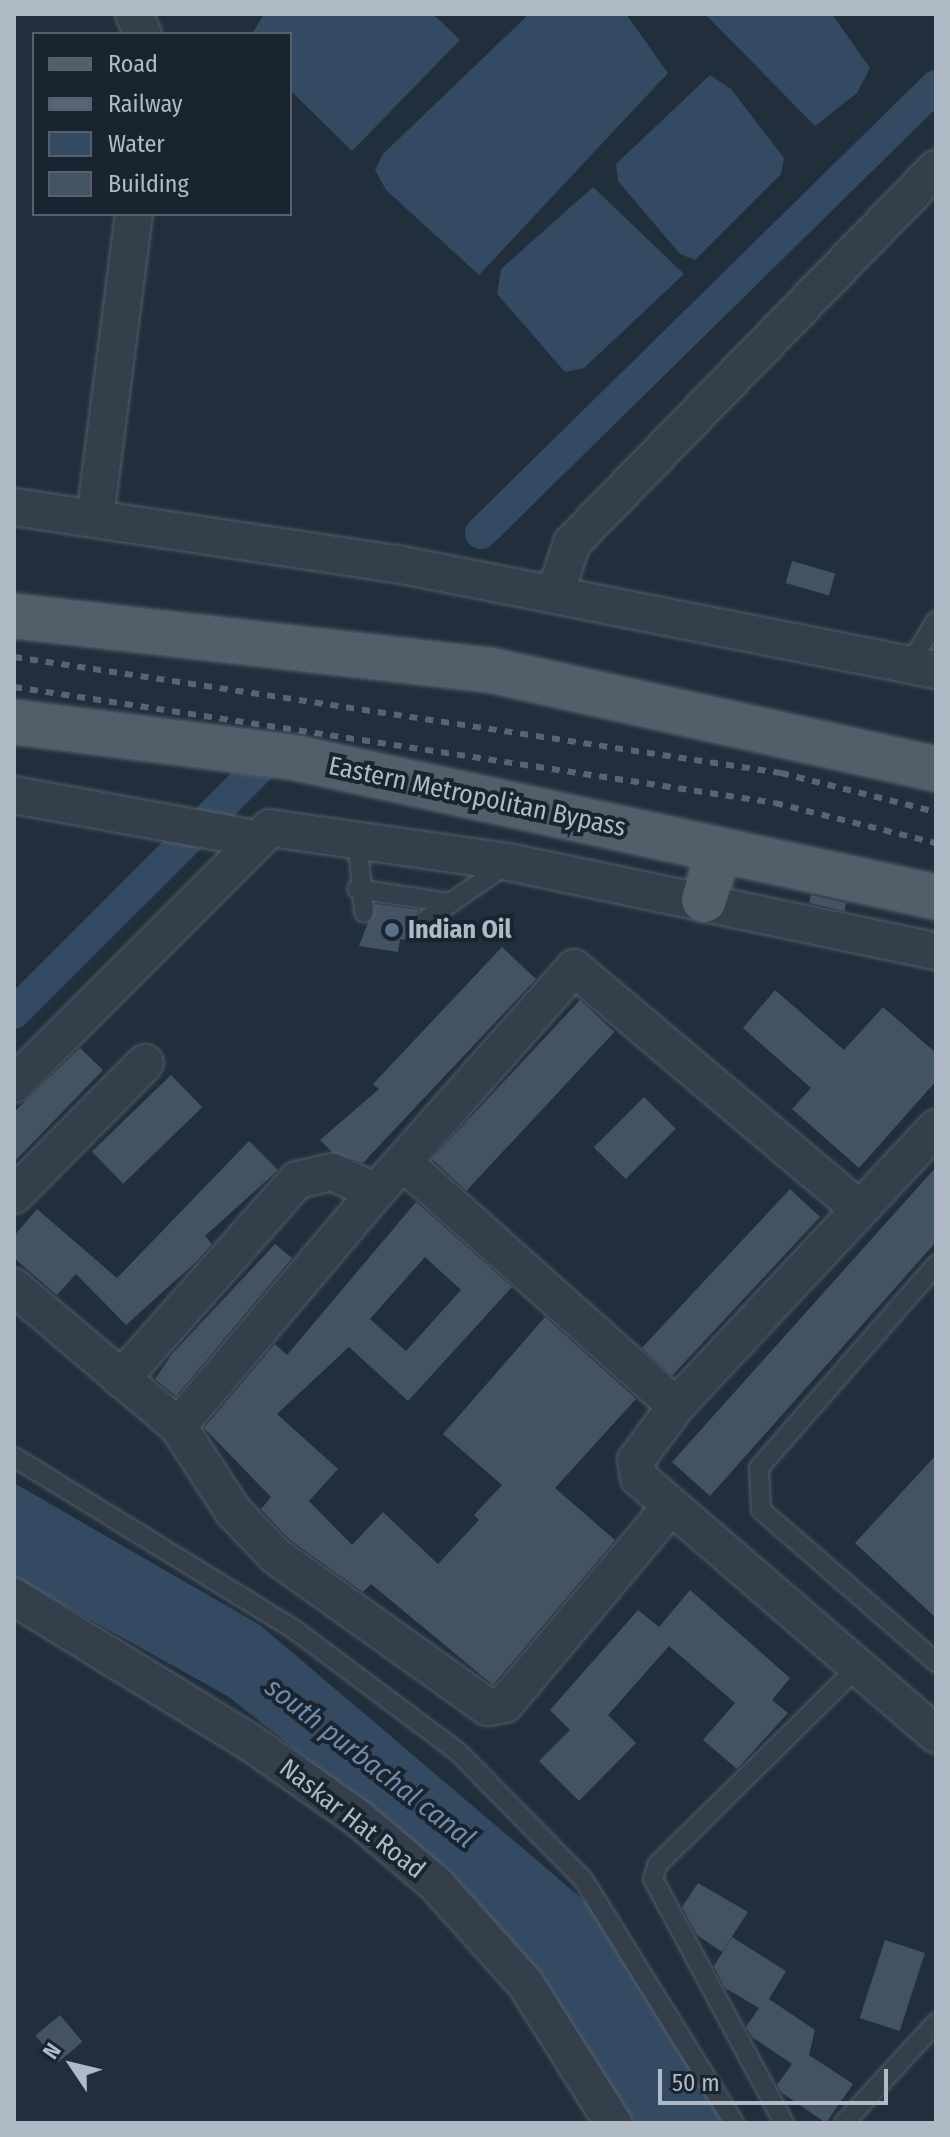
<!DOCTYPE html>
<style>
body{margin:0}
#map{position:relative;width:950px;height:2137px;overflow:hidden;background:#212e3b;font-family:"Fira Sans Condensed",sans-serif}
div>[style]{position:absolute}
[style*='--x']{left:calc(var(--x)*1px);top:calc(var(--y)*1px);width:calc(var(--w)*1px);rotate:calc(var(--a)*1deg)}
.water>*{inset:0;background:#344a63}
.canal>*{height:32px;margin:-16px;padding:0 16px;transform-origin:16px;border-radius:16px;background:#344a63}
.building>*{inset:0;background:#445362;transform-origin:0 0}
.roads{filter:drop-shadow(0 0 2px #535d69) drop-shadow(0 0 2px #535d69)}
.service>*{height:18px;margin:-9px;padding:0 9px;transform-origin:9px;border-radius:9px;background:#353f4b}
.minor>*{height:36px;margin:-18px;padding:0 18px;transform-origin:18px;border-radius:18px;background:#353f4b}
.primary>*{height:44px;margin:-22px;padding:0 22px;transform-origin:22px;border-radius:22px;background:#535e6b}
.rail>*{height:6px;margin-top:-3px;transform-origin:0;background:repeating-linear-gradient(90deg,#576473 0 8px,transparent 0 16px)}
.dots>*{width:22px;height:22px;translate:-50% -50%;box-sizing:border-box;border:4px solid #1a2430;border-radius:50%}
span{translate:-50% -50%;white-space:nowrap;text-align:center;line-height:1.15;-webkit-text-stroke:8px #1a2430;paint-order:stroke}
.street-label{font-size:26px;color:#b0bac7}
.poi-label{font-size:26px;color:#b0bac7;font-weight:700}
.left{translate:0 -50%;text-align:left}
.water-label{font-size:28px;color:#708cac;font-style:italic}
.frame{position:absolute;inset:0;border:16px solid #b0bac7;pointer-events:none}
.legend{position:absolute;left:32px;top:32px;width:260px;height:184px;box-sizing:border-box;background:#1a2430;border:2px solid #56606c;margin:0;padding:10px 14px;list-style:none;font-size:24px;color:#b0bac7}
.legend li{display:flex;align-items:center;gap:16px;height:40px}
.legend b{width:40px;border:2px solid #56606c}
.north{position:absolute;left:32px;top:2025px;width:80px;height:80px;-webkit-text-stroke:6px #1a2430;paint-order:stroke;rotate:305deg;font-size:22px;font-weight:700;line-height:32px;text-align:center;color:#b0bac7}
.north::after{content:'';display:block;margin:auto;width:28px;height:36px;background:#b0bac7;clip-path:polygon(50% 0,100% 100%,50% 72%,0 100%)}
.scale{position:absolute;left:658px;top:2069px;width:230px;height:36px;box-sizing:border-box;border:4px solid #b0bac7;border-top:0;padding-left:10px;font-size:24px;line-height:28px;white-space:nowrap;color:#b0bac7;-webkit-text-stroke:6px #1a2430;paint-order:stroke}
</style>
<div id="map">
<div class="water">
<div style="clip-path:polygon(264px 14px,433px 14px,460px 40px,352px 151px,290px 90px,290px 34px,252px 34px)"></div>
<div style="clip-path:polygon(529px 14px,626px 14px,668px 73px,479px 275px,386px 190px,375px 170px,383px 154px)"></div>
<div style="clip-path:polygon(705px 14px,832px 14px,870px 68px,857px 93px,815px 126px)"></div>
<div style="clip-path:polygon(710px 75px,731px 89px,784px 158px,781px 174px,695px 260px,680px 254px,618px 181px,616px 164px)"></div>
<div style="clip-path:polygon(593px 187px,684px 274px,584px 368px,565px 372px,497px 294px,501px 269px)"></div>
<div style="clip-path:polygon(14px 1483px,260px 1625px,594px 1909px,725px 2123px,615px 2123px,433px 1859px,229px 1697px,14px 1577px)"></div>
</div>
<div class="canal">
<div style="--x:481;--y:533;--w:638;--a:-44.49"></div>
<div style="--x:14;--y:1013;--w:359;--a:-45"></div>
</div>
<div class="building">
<div style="left:792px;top:561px;width:45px;height:23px;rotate:16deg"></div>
<div style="left:811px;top:895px;width:36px;height:8px;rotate:13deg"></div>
<div style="clip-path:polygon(375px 904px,418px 910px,412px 923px,421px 942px,400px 939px,398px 952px,359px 946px)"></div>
<div style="clip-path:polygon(502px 947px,536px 979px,363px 1163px,332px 1152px,320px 1140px,379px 1089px,373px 1084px)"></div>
<div style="clip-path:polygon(775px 990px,844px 1050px,883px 1007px,936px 1053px,936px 1081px,859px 1168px,792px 1109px,811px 1088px,743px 1028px)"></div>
<div style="left:580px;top:1000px;width:47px;height:217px;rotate:43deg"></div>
<div style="clip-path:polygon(80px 1048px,103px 1070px,14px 1162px,14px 1112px)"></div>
<div style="left:171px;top:1075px;width:45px;height:110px;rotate:46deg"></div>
<div style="left:644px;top:1097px;width:45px;height:71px;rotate:45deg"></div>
<div style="clip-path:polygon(249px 1141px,278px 1170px,205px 1236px,212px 1244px,196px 1262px,126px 1325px,76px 1274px,57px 1295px,14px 1258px,14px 1236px,37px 1209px,117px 1278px)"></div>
<div style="clip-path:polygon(936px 1167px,936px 1242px,710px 1496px,672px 1462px)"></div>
<div style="left:790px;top:1189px;width:41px;height:217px;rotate:43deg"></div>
<div style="clip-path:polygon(evenodd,416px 1202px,512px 1287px,408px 1401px,349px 1347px,277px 1414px,338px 1469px,309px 1501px,352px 1545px,383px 1512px,438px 1564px,479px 1520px,474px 1515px,502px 1485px,443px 1434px,545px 1317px,636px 1399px,555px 1488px,615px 1540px,493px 1685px,371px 1584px,363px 1592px,289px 1539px,261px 1509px,271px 1497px,204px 1428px,275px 1344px,287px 1355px,416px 1202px,425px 1257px,461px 1290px,406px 1351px,370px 1319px,425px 1257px)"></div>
<div style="clip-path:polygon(275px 1244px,292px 1258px,176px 1396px,155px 1379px,172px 1354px)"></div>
<div style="clip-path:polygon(936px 1455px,936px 1618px,855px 1543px)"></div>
<div style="clip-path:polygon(690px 1590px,790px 1678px,772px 1700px,788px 1713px,737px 1769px,703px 1740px,735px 1703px,669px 1646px,608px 1715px,636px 1743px,579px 1801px,539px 1761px,570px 1730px,550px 1710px,638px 1610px,659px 1627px)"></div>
<div style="clip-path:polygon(698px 1883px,748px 1912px,722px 1952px,697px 1935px,682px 1907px)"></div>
<div style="clip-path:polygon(732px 1937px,786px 1971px,769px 1999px,815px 2030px,809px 2055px,853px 2084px,826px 2123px,782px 2093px,777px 2085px,792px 2064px,752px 2037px,746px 2027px,759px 2008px,725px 1988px,714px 1966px)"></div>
<div style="left:885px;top:1940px;width:42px;height:82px;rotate:18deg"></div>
<div style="left:60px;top:2015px;width:35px;height:32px;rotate:50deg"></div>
</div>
<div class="roads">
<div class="service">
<div style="--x:909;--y:665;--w:52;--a:-58.5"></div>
<div style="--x:357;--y:837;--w:76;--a:84.7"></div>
<div style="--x:357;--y:889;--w:95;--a:8.5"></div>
<div style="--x:424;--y:921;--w:101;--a:-34.5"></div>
<div style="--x:936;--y:1265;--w:269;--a:131.1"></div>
<div style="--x:759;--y:1468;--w:42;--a:87.3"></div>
<div style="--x:761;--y:1510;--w:232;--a:41"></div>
<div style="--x:14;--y:1457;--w:330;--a:31.6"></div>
<div style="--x:295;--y:1630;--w:202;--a:36.8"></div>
<div style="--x:457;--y:1751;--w:180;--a:45.5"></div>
<div style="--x:583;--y:1879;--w:287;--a:58.2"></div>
<div style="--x:784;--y:2123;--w:277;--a:-118.2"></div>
<div style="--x:653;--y:1879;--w:16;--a:-72"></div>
<div style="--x:658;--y:1864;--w:284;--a:-44.6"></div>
<div style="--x:844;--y:2123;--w:136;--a:-47.4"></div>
</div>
<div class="minor">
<div style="--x:134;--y:14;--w:22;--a:66"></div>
<div style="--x:14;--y:507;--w:387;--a:8.5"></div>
<div style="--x:397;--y:564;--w:549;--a:11.13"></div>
<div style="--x:95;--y:518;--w:306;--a:-82.7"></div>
<div style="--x:555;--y:594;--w:54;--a:-71.6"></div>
<div style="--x:572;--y:543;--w:522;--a:-45.78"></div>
<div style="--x:14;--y:795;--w:245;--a:10.3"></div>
<div style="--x:14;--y:1084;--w:362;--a:-45"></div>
<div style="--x:270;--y:828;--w:241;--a:8.1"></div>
<div style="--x:509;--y:862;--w:436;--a:11.8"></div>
<div style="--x:936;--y:1128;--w:381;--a:133.1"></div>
<div style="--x:676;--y:1406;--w:67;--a:126.5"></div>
<div style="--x:636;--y:1460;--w:18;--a:81"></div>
<div style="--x:639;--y:1478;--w:392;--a:40.8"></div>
<div style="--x:403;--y:1162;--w:366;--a:41.8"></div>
<div style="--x:14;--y:1195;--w:186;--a:-45.2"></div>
<div style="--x:14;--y:1287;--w:215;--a:40.3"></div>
<div style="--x:178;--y:1426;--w:101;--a:57.1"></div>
<div style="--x:233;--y:1511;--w:62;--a:46.3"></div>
<div style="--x:276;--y:1556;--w:260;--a:35.5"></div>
<div style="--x:488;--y:1707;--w:17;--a:-10"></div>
<div style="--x:505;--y:1704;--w:258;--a:-50"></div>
<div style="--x:121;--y:1379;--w:266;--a:-48.5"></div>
<div style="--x:297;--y:1180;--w:36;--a:-13"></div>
<div style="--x:332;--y:1172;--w:48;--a:24.4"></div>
<div style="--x:376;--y:1192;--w:299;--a:-48.5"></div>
<div style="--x:574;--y:968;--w:373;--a:40.2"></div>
<div style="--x:178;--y:1426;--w:307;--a:-49.8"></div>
<div style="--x:14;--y:1597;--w:277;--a:31.6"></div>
<div style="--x:250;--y:1742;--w:132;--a:35.1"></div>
<div style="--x:358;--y:1818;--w:101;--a:40.2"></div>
<div style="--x:435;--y:1883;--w:135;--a:48"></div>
<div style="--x:525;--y:1983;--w:165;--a:57.8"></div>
</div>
<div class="primary">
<div style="--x:14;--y:616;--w:483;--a:6.5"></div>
<div style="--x:494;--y:671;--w:453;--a:12.5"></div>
<div style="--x:14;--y:722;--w:280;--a:7.2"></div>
<div style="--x:292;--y:757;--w:659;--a:12.26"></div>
<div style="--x:704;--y:900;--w:52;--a:-73.3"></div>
</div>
</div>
<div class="rail">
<div style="--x:14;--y:657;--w:776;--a:8.6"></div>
<div style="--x:781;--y:773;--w:160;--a:14.1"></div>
<div style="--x:14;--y:687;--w:770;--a:8.67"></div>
<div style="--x:775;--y:803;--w:166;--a:14"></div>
</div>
<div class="dots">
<div style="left:392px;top:930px;background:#5c6f8a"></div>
</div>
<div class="street-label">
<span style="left:477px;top:797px;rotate:12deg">Eastern Metropolitan Bypass</span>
<span style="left:352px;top:1819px;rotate:38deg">Naskar Hat Road</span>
</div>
<div class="poi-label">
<span class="left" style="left:408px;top:930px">Indian Oil</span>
</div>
<div class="water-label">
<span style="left:370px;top:1763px;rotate:38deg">south purbachal canal</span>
</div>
<div class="frame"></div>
<ul class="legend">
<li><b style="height:10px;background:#535e6b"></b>Road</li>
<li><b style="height:10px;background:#576473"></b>Railway</li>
<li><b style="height:22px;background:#344a63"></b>Water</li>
<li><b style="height:22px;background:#445362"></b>Building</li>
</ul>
<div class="north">N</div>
<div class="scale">50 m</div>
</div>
